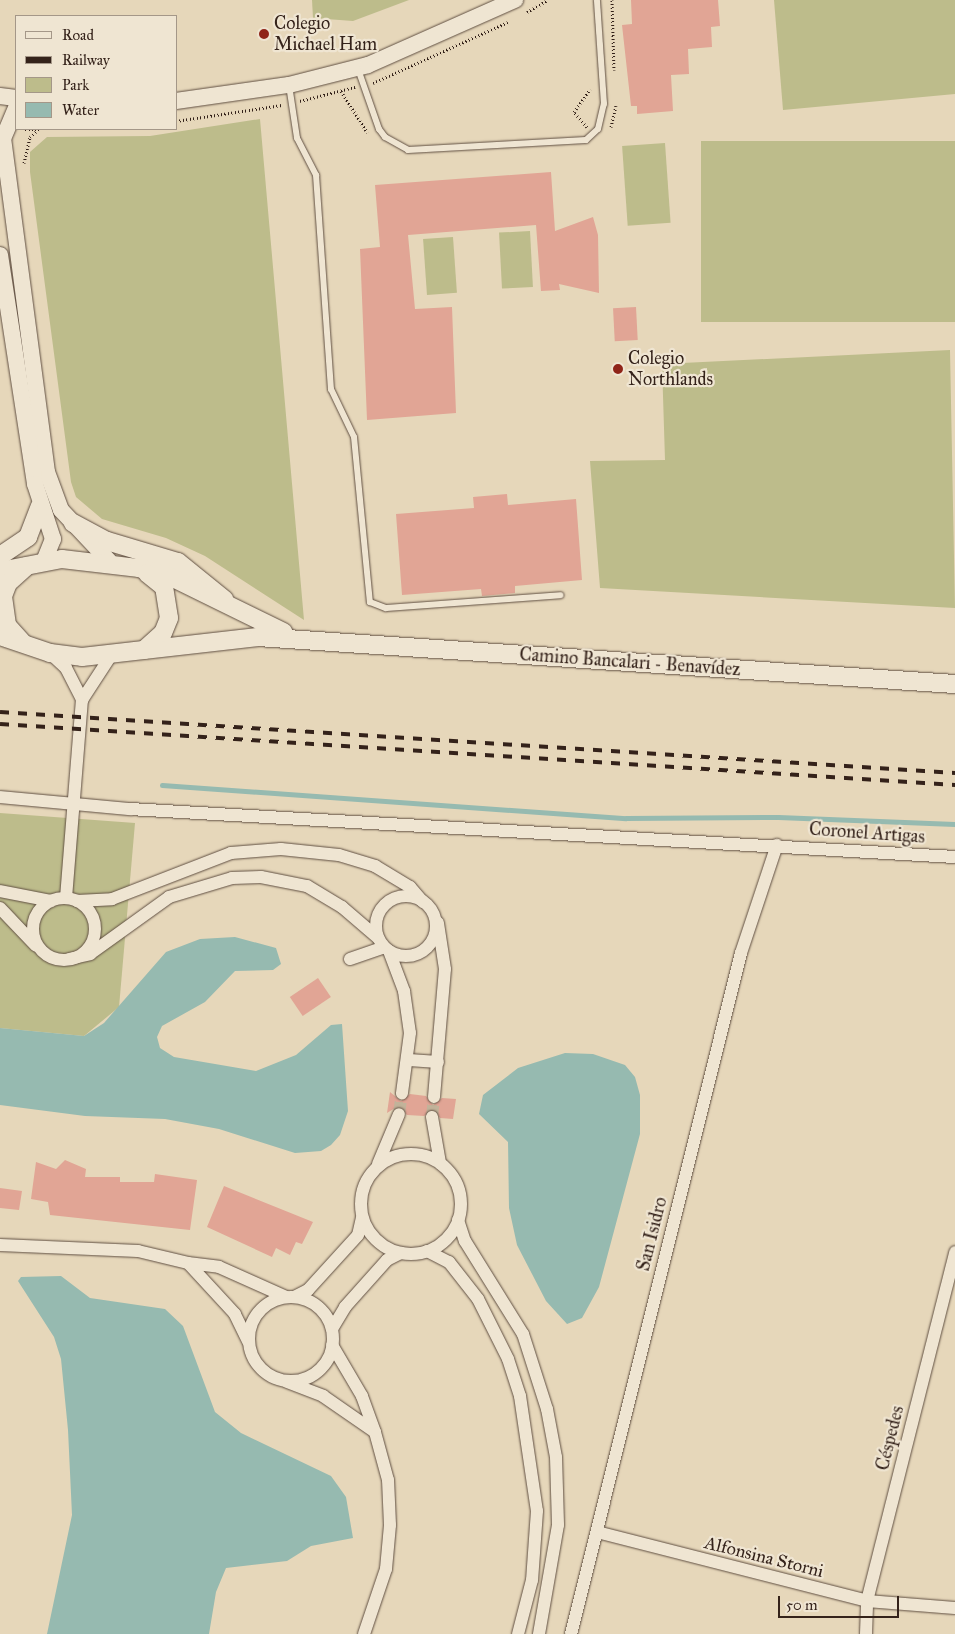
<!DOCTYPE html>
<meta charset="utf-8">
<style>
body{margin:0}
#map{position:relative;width:955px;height:1634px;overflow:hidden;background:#e6d7ba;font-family:"IM FELL Great Primer",serif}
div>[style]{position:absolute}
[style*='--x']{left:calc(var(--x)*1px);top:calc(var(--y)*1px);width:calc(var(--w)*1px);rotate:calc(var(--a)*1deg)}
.green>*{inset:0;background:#bdbc8b;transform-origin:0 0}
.water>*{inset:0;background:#96bab0}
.stream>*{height:5px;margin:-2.5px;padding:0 2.5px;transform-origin:2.5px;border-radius:2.5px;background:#96bab0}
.building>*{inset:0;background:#e1a595;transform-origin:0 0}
.minor-tunnel>*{height:12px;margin-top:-6px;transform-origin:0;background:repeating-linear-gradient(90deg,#c2b39a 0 12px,transparent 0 18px)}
.path>*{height:3px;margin-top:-1.5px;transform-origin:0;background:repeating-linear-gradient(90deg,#34221a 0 1px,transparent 0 3.5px)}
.roads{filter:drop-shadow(0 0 1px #604f42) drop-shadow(0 0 1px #604f42)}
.service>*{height:6px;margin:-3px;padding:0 3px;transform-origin:3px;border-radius:3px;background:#efe5d2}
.minor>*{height:12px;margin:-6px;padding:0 6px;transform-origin:6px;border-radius:6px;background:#efe5d2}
.minor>.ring{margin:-6px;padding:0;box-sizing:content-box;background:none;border:12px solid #efe5d2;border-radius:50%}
.tertiary>*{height:16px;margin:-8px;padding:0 8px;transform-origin:8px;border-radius:8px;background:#efe5d2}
.secondary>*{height:18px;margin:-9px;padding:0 9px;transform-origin:9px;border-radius:9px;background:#efe5d2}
.rail>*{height:4px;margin-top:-2px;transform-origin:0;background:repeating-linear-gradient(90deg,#34221a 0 9px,transparent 0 18px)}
.dots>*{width:14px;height:14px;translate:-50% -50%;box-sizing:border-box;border:2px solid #efe5d2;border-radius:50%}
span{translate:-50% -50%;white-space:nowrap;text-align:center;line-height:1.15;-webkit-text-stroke:4.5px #efe5d2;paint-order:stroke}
.poi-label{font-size:18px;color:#34221a}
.left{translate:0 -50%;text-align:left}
.street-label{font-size:18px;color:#34221a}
.legend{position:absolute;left:15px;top:15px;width:162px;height:115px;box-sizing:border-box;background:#efe5d2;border:1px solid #a49788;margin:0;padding:6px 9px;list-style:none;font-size:15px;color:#34221a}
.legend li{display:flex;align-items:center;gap:10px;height:25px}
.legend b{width:25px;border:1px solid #a49788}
.scale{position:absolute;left:778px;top:1596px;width:121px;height:22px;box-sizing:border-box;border:2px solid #34221a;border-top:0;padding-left:6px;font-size:15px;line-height:18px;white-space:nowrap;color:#34221a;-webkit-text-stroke:4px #efe5d2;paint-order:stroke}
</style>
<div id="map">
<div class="green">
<div style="clip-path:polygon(312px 0,409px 0,353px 21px,313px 18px)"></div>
<div style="clip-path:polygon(774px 0,955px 0,955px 94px,783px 110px)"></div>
<div style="clip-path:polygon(260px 119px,304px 620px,205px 556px,166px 538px,102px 519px,76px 497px,71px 482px,30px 172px,30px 152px,47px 137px,150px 136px)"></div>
<div style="left:955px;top:141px;width:181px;height:254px;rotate:90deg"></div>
<div style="left:665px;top:143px;width:80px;height:43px;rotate:86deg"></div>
<div style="left:530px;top:231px;width:56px;height:31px;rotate:87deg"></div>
<div style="left:453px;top:237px;width:56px;height:30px;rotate:86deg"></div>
<div style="clip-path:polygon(950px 350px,955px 608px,600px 588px,590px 461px,665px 460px,662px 364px)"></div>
<div style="clip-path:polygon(0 813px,135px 823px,119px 1007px,84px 1036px,0 1028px)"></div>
</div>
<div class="water">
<div style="clip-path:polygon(235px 937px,276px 948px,281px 964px,273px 970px,235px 971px,205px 1002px,162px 1026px,157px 1037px,160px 1048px,174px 1057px,256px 1071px,296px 1055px,331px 1025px,342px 1024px,348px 1111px,340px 1135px,331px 1145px,321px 1151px,295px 1153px,219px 1129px,165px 1119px,85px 1116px,0 1105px,0 1028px,84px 1036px,104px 1023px,166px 952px,200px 939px)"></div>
<div style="clip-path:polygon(565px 1053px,593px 1054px,625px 1065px,635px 1077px,640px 1095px,640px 1134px,599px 1287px,582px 1318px,567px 1324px,546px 1301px,517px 1245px,509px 1208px,508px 1142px,479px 1114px,483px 1095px,518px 1068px)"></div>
<div style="clip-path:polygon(61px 1276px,90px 1298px,165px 1309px,183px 1326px,215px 1412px,241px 1433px,331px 1476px,346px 1497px,353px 1538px,311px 1546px,287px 1561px,226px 1568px,216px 1592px,209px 1634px,47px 1634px,72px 1515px,68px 1430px,61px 1359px,54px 1337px,18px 1281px,21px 1277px)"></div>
</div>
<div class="stream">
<div style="--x:162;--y:785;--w:465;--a:4.1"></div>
<div style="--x:626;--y:818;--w:152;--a:-0.4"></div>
<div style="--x:778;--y:817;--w:177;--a:2.3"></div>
</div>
<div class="building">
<div style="clip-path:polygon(631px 0,718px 0,720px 26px,711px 27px,712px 47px,688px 49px,689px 74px,671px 75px,673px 111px,637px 114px,637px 106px,631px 106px,622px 25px,632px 24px)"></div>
<div style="clip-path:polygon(551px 172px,555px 231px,593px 217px,598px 235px,599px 293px,559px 284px,560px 290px,541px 291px,536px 225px,408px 235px,415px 309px,452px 307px,456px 413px,367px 420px,360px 249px,380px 247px,375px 185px)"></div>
<div style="left:636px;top:307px;width:33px;height:23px;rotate:87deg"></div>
<div style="clip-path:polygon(507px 494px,508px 505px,576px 499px,582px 580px,515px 586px,515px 593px,482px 596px,481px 589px,402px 595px,396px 514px,474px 508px,473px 497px)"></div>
<div style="left:318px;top:978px;width:23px;height:34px;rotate:56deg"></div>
<div style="clip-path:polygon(390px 1092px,401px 1101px,410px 1094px,426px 1096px,433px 1105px,442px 1098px,456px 1099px,453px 1119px,440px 1118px,434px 1109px,424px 1116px,407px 1115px,398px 1106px,387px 1113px)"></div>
<div style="clip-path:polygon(65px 1160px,86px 1169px,85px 1177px,120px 1177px,120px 1182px,154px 1182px,155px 1174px,197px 1180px,190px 1230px,50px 1215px,48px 1202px,31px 1199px,36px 1162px,56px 1169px)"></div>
<div style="clip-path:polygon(224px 1186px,313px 1222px,302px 1244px,296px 1242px,290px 1255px,276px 1248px,272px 1257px,207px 1227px)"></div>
<div style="clip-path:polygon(0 1188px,22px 1191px,19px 1210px,0 1208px)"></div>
</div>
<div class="minor-tunnel">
<div style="--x:399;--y:1114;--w:21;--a:-82"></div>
<div style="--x:432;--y:1117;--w:20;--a:-84"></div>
</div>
<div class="path">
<div style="--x:612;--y:0;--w:70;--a:88.4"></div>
<div style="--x:527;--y:12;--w:24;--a:-30"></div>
<div style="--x:373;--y:83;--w:148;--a:-24.3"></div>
<div style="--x:341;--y:91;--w:49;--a:57.6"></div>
<div style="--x:300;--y:101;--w:57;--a:-14.3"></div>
<div style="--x:176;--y:121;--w:107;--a:-8.6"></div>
<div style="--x:587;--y:127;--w:20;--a:-131"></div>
<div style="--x:574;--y:112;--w:28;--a:-55"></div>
<div style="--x:611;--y:127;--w:22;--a:-77"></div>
<div style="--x:25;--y:129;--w:12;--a:0"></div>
<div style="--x:24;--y:163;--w:27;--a:-77"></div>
<div style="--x:30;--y:137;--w:12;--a:-42"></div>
</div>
<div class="roads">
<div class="service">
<div style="--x:358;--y:69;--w:64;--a:70.7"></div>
<div style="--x:379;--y:129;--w:10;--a:53"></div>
<div style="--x:385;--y:137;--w:26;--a:29"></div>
<div style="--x:408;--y:150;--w:178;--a:-3.2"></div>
<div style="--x:586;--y:140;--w:16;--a:-43"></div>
<div style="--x:598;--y:129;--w:26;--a:-77"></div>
<div style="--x:604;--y:104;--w:104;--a:-93.9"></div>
<div style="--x:289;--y:85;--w:54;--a:81.4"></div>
<div style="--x:297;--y:138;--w:42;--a:62.8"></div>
<div style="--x:316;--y:175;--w:215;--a:86"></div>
<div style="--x:331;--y:389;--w:53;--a:64.4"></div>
<div style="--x:354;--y:437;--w:166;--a:84.5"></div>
<div style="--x:370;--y:602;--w:17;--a:21"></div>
<div style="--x:386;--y:608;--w:175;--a:-4.2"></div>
</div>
<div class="minor">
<div style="--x:50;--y:653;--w:22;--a:43"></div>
<div style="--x:66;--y:668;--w:36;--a:63"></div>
<div style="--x:0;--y:797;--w:131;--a:5.3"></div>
<div style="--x:130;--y:809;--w:826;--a:3.33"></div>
<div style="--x:0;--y:891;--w:52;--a:11.1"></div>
<div class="ring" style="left:376px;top:896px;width:48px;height:48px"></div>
<div style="--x:66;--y:898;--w:199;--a:-85.4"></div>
<div style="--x:82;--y:700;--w:51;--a:-56.9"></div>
<div class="ring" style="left:33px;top:898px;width:50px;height:50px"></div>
<div style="--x:77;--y:901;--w:35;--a:-3"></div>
<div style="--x:112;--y:899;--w:128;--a:-21.1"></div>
<div style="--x:231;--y:853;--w:50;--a:-4.6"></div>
<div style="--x:281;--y:849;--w:58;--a:5.9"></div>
<div style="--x:339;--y:855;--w:38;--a:17"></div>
<div style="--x:375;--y:866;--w:41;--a:31"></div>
<div style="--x:410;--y:887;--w:20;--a:49"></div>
<div style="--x:0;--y:908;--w:52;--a:46.5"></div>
<div style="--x:389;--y:951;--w:43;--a:69.4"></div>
<div style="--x:404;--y:991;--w:42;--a:81.9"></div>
<div style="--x:410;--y:1033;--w:61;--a:97.6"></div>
<div style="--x:69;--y:959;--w:22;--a:-13"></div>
<div style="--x:90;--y:954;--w:97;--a:-35.8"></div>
<div style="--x:169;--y:897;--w:66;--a:-16.8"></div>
<div style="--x:232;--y:878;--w:29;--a:-2"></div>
<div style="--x:261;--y:877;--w:47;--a:11.1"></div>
<div style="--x:307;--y:886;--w:41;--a:31"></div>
<div style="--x:342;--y:907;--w:48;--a:40.7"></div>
<div style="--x:350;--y:959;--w:36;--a:-19"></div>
<div style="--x:409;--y:1060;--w:29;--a:4"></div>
<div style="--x:434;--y:1097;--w:128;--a:-85.1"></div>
<div style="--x:445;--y:969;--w:47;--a:-98.7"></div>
<div style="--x:432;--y:1117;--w:47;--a:80.1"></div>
<div class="ring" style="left:361px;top:1154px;width:88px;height:88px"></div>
<div style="--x:378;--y:1164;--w:54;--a:-67.2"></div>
<div style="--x:458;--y:1220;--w:22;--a:72"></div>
<div style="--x:465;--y:1241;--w:110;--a:58.1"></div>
<div style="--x:523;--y:1334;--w:79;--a:72.3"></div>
<div style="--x:547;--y:1409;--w:49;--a:79.4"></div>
<div style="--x:556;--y:1457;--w:68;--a:88.3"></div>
<div style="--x:558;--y:1525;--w:111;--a:99.9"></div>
<div style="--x:0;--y:1245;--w:138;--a:2.5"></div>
<div style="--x:138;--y:1251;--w:51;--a:13.5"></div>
<div style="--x:427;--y:1251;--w:25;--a:27"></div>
<div style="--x:449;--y:1262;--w:47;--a:51.9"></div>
<div style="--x:478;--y:1299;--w:67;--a:63.4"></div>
<div style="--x:508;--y:1359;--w:39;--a:72"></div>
<div style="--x:520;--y:1396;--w:116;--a:81.6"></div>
<div style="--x:537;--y:1511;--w:69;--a:94.1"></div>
<div style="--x:532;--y:1580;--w:56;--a:104.5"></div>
<div style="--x:294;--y:1297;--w:16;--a:-27"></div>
<div style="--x:308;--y:1290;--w:74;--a:-47.7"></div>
<div style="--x:358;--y:1235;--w:18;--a:-77"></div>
<div class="ring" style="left:249px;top:1297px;width:72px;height:72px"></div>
<div style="--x:332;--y:1329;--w:26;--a:-59"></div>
<div style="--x:345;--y:1307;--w:63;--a:-48.2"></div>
<div style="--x:387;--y:1260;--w:16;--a:-27"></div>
<div style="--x:248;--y:1341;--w:30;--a:-116"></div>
<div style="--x:235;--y:1314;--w:69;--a:-132.7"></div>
<div style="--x:188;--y:1263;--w:31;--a:7"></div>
<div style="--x:219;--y:1267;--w:73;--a:24.1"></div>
<div style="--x:287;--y:1382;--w:39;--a:21"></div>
<div style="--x:323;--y:1396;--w:63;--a:34.7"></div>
<div style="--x:375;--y:1432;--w:38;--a:-110"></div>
<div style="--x:362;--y:1396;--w:59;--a:-120.5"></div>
<div style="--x:597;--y:1532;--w:279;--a:14.3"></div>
<div style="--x:867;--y:1601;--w:88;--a:4.5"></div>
<div style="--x:364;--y:1634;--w:69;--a:-71.3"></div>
<div style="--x:386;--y:1569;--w:44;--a:-84.8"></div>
<div style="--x:390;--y:1525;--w:45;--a:-92.5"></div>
<div style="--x:388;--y:1480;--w:50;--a:-105.2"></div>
<div style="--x:571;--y:1634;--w:702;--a:-75.98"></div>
<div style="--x:741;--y:953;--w:114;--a:-71.6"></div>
<div style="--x:866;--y:1634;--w:33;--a:-88"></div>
<div style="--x:867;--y:1601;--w:360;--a:-75.8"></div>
</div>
<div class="tertiary">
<div style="--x:0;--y:96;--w:16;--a:7"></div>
<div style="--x:176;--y:101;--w:114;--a:-8.1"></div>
<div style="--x:289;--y:85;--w:81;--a:-14.2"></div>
<div style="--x:368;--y:65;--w:161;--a:-23.9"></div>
<div style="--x:16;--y:108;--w:33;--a:113"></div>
<div style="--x:3;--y:138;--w:337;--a:82.5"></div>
<div style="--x:47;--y:472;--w:40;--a:69.8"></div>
<div style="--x:61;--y:510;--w:70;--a:46.7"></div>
<div style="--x:0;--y:255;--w:232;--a:81.3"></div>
<div style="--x:35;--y:484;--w:58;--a:71.9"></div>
<div style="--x:53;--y:539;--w:24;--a:112"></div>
</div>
<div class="secondary">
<div style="--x:73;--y:523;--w:38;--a:28"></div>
<div style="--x:107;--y:541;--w:74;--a:16.5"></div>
<div style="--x:178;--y:562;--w:60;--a:39"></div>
<div style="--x:0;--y:556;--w:34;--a:-34"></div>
<div style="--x:28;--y:537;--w:33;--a:-69"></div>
<div style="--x:0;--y:571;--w:63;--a:-11"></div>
<div style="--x:62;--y:559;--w:78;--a:6.7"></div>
<div style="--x:139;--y:568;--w:35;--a:16"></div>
<div style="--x:173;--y:578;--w:123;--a:26.1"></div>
<div style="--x:0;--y:636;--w:53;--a:18.8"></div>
<div style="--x:50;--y:653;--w:32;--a:7"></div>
<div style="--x:82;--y:657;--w:177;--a:-6.5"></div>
<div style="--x:258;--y:637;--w:699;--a:3.86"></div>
<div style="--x:23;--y:643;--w:24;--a:-132"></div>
<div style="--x:7;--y:625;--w:29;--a:-98"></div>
<div style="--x:3;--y:596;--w:14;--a:-69"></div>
<div style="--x:8;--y:583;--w:25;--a:-42"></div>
<div style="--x:144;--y:650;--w:25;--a:-42"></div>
<div style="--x:163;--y:633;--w:16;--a:-68"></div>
<div style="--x:169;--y:618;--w:31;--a:-99"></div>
<div style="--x:164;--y:587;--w:22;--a:-141"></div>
</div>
</div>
<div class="rail">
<div style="--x:0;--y:712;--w:957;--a:3.65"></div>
<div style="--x:0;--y:724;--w:957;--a:3.65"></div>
</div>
<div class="dots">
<div style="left:264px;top:34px;background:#8f2418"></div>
<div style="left:618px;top:369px;background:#8f2418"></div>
</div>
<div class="poi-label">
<span class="left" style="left:274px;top:34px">Colegio<br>Michael Ham</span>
<span class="left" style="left:628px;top:369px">Colegio<br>Northlands</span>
</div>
<div class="street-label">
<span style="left:630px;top:662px;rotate:4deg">Camino Bancalari - Benavídez</span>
<span style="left:867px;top:833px;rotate:4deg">Coronel Artigas</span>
<span style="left:652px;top:1234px;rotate:-76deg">San Isidro</span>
<span style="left:890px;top:1438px;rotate:-76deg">Céspedes</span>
<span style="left:764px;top:1557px;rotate:14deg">Alfonsina Storni</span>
</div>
<ul class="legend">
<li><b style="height:6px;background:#efe5d2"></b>Road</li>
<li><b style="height:6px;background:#34221a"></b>Railway</li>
<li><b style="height:14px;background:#bdbc8b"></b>Park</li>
<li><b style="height:14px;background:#96bab0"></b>Water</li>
</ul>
<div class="scale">50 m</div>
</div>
